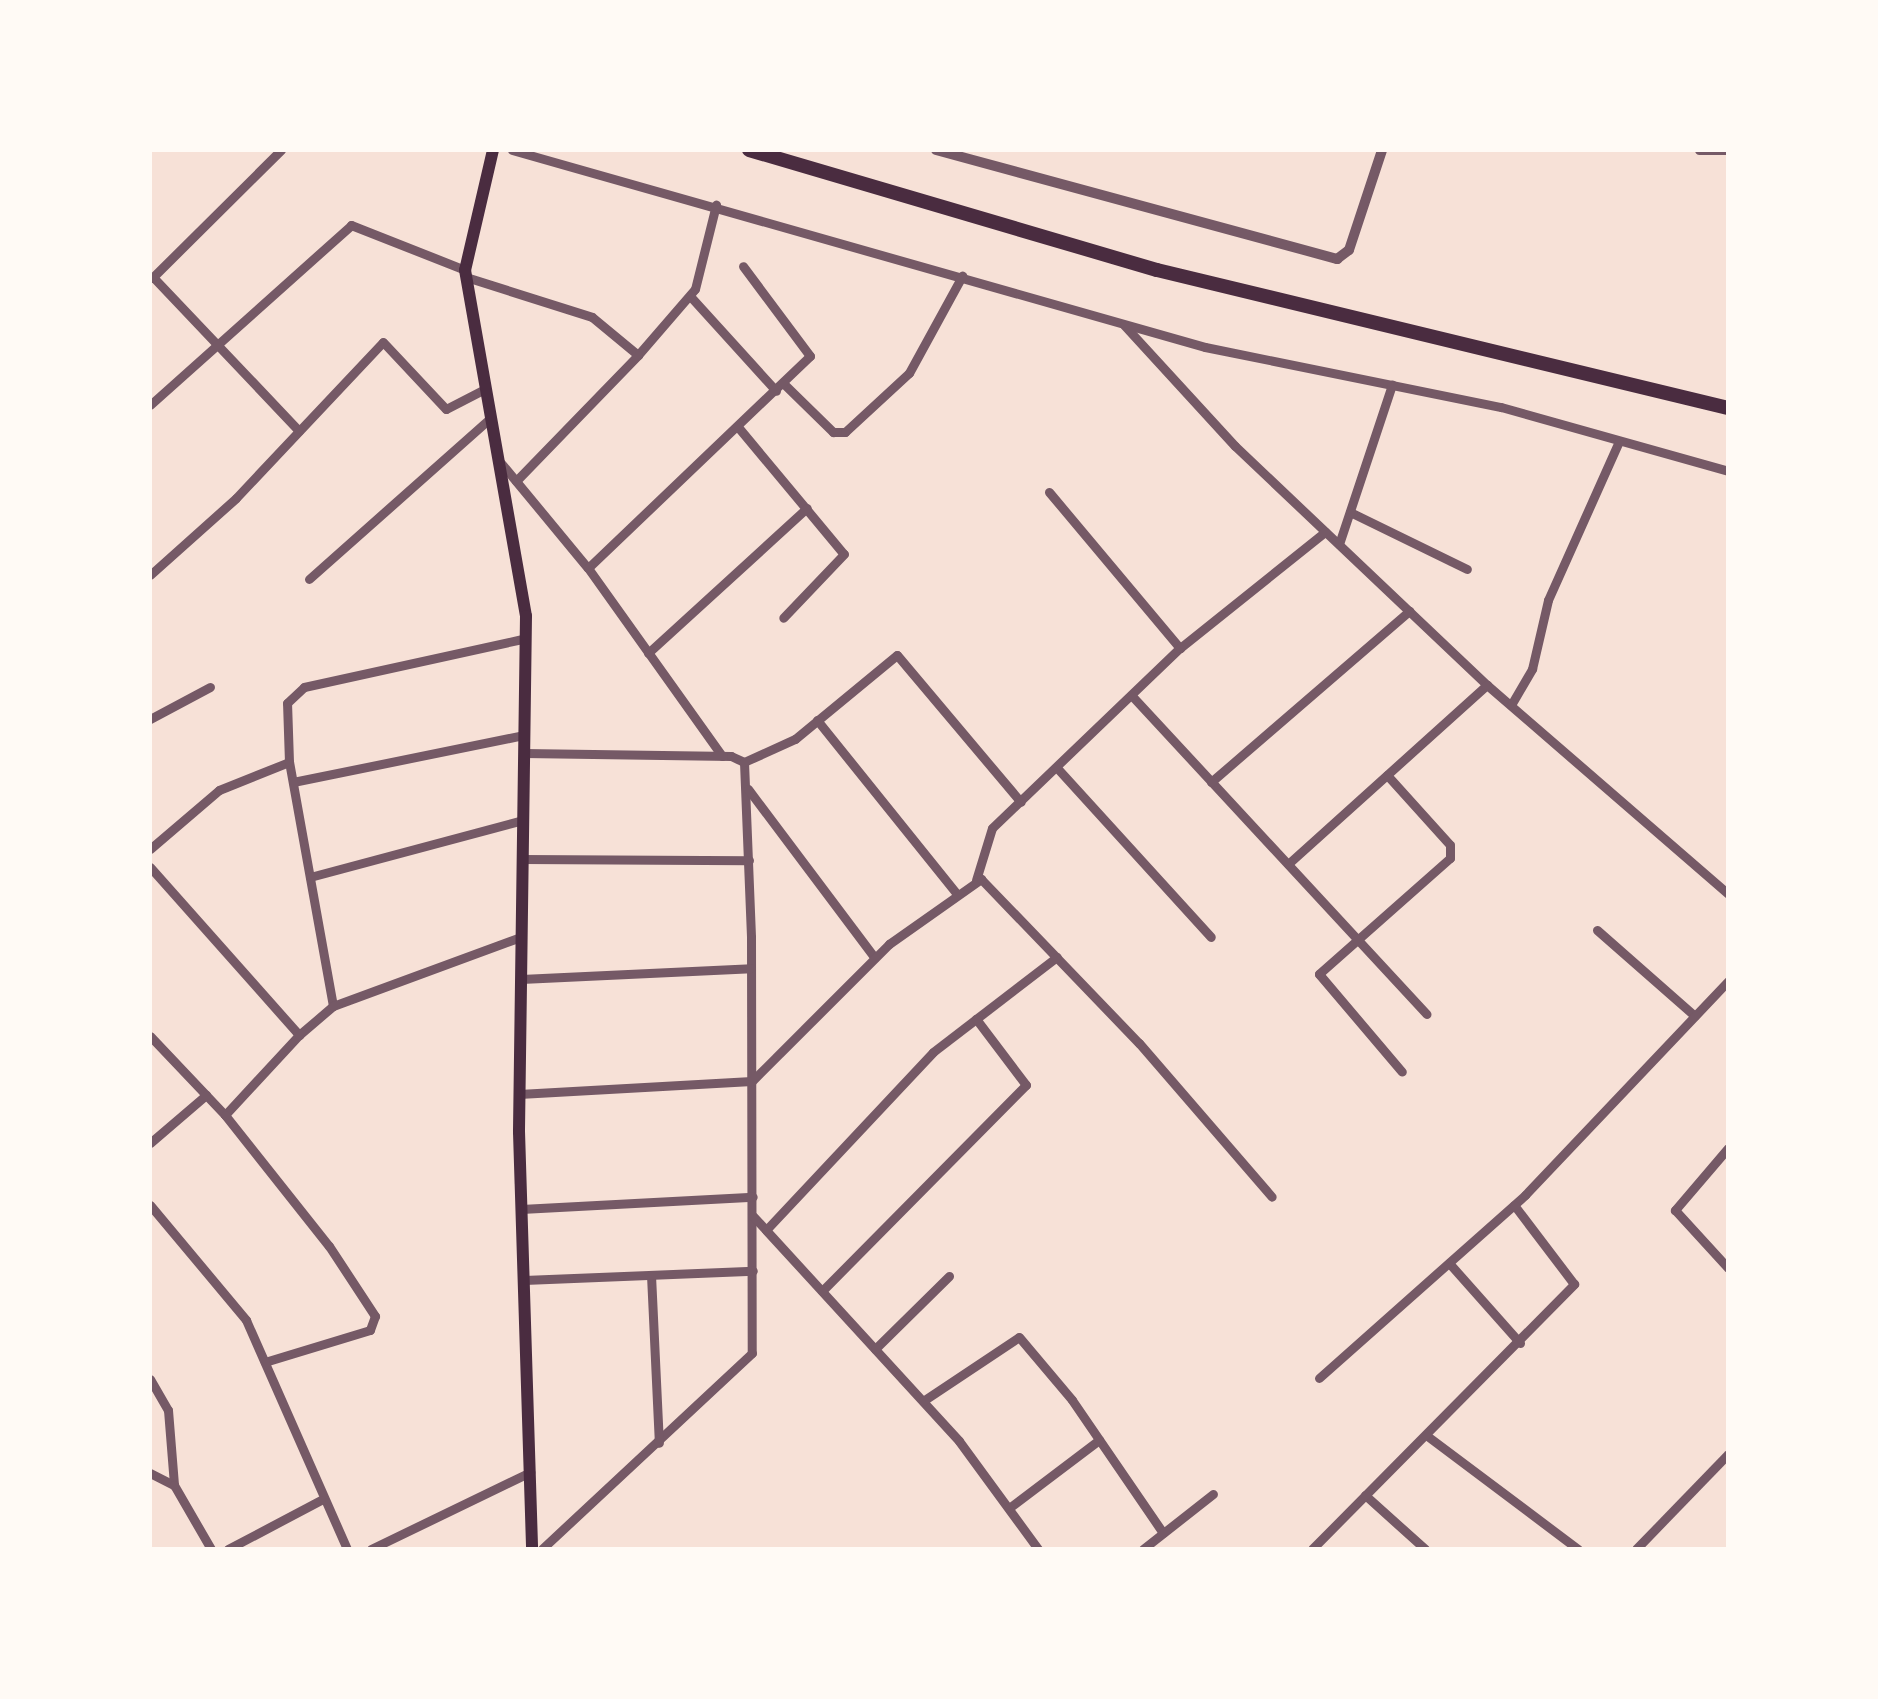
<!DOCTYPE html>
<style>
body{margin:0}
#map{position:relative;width:1878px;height:1699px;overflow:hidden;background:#f7e1d7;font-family:"IBM Plex Sans",sans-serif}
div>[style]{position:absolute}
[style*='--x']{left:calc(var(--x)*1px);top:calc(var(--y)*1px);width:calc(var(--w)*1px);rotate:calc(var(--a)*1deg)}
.minor>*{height:9px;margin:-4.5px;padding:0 4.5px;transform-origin:4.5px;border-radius:4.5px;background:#755966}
.tertiary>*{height:10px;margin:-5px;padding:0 5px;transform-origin:5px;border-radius:5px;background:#755966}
.secondary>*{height:12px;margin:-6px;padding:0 6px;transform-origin:6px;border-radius:6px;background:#4a2c40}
.trunk>*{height:14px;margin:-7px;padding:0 7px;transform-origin:7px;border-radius:7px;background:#4a2c40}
span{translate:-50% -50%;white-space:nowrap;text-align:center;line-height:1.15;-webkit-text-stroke:10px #fffaf5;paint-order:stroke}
.frame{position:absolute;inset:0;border:152px solid #fffaf5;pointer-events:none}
</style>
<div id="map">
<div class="minor">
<div style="--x:512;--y:150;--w:720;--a:15.87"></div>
<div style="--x:1205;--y:347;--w:302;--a:11.5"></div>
<div style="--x:1501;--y:407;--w:236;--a:15.7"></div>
<div style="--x:1699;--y:150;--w:27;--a:0"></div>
<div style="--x:153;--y:277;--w:212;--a:46.5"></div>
<div style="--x:466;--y:277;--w:132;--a:17.6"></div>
<div style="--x:592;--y:317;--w:60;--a:39.6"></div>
<div style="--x:638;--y:355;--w:87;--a:-49.2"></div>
<div style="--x:695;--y:289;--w:87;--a:-76"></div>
<div style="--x:152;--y:278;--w:182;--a:-44.8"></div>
<div style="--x:690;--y:296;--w:128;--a:47.8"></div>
<div style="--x:1124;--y:325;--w:164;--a:47.5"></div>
<div style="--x:1235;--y:446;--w:347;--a:43.5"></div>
<div style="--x:1487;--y:685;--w:319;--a:40.9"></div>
<div style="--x:784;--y:384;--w:69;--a:44.4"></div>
<div style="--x:833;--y:432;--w:12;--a:0"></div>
<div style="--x:845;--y:432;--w:87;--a:-42.7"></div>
<div style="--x:909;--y:373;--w:111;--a:-61.3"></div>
<div style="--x:150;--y:405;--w:270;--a:-41.8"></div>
<div style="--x:351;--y:225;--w:123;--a:21.5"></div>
<div style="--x:738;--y:427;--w:165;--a:50.2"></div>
<div style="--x:844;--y:554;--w:88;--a:133.6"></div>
<div style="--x:501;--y:463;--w:136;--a:50.4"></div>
<div style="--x:588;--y:568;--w:231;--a:54.5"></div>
<div style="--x:516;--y:481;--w:175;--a:-45.9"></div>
<div style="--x:1049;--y:492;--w:204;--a:50"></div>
<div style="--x:1350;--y:512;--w:130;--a:26"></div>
<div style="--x:1339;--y:544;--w:168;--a:-71.6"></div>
<div style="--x:588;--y:568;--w:307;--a:-43.7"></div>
<div style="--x:810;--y:356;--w:112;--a:-126.7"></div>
<div style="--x:150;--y:575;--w:115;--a:-41.8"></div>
<div style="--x:236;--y:498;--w:214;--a:-46.7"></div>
<div style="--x:383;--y:342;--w:92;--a:46.8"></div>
<div style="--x:446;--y:409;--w:42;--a:-27.2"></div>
<div style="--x:309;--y:579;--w:241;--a:-41.6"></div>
<div style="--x:648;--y:653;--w:215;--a:-42.4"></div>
<div style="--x:1133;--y:697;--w:432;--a:47.2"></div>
<div style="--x:1511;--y:705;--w:42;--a:-59.7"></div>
<div style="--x:1532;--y:669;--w:71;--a:-76.9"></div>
<div style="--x:1548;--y:600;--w:174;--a:-65.9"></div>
<div style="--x:150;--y:719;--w:68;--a:-28.1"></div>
<div style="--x:817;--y:720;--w:223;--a:51.2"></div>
<div style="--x:524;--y:753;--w:207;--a:0.8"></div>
<div style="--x:731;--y:756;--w:14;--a:25"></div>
<div style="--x:744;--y:762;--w:175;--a:87.7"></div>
<div style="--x:751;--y:937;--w:416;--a:89.9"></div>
<div style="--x:752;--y:1353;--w:287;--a:137"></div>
<div style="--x:744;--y:762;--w:56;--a:-24.3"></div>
<div style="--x:795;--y:739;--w:132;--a:-39.5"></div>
<div style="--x:897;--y:655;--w:192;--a:49.9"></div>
<div style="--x:1058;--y:769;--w:227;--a:47.7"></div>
<div style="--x:1387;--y:775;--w:94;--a:48"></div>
<div style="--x:1450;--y:845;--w:13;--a:90"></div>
<div style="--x:1450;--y:858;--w:175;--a:138.5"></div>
<div style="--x:1319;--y:974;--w:128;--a:49.7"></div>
<div style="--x:293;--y:782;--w:236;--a:-11.5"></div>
<div style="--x:1211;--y:782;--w:262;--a:-40.8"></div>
<div style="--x:748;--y:789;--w:211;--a:53.1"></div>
<div style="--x:150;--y:849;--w:91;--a:-40.5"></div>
<div style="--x:219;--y:790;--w:75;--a:-21.8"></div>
<div style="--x:522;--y:859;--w:227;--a:0.3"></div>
<div style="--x:1288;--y:864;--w:268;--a:-42"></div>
<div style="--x:150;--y:867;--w:225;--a:48.4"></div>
<div style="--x:299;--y:1035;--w:109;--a:132.8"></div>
<div style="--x:225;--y:1115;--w:109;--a:-133.5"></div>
<div style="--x:310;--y:877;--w:220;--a:-15"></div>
<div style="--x:976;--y:880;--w:54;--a:-72.9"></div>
<div style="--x:992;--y:828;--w:260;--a:-43.8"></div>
<div style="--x:1180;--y:648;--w:186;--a:-38.7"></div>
<div style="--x:1597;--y:930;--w:130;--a:41.3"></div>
<div style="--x:521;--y:979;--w:230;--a:-2.7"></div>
<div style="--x:333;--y:1006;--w:248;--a:-100.2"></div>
<div style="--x:289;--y:762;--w:59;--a:-91.9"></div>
<div style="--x:287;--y:703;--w:23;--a:-43"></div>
<div style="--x:304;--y:687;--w:227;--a:-12.4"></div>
<div style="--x:299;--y:1035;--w:45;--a:-40.5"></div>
<div style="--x:333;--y:1006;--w:200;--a:-20.2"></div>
<div style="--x:519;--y:1094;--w:233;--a:-3.2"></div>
<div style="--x:752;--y:1081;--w:194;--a:-45"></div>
<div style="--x:889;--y:944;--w:113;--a:-35.2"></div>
<div style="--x:981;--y:879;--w:228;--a:46.1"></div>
<div style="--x:1139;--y:1043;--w:203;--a:49.2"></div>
<div style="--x:225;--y:1115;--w:167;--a:51.6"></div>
<div style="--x:329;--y:1246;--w:84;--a:56.7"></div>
<div style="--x:375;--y:1316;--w:15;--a:110"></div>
<div style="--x:370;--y:1330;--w:110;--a:163.1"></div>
<div style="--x:150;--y:1143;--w:74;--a:-40.6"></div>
<div style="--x:1728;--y:1148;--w:82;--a:130.5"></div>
<div style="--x:1675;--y:1210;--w:79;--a:47.6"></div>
<div style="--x:150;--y:1205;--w:150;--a:50.1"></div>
<div style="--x:246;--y:1320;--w:250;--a:66.2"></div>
<div style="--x:521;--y:1209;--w:232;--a:-3"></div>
<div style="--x:753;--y:1216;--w:305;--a:47.5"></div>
<div style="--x:959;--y:1441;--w:134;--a:53.8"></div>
<div style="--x:766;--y:1230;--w:244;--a:-46.8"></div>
<div style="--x:933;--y:1052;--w:156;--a:-37.5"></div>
<div style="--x:1449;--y:1263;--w:107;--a:48.4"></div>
<div style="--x:651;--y:1275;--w:168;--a:87.3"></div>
<div style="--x:524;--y:1280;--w:229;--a:-2.3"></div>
<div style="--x:822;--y:1291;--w:290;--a:-45.3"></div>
<div style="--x:1026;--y:1085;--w:83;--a:-127.1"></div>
<div style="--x:875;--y:1349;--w:104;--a:-44.6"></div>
<div style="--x:1319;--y:1378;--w:276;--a:-41.6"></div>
<div style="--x:1525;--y:1195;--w:295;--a:-46.5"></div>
<div style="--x:150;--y:1379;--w:36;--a:60"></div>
<div style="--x:168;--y:1410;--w:75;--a:85.4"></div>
<div style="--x:923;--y:1401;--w:115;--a:-33.7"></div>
<div style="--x:1019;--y:1337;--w:82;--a:49.9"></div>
<div style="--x:1072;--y:1400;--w:161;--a:55.6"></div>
<div style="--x:1426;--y:1435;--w:190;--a:36.9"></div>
<div style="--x:150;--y:1473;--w:27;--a:27"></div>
<div style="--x:174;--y:1485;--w:74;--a:60"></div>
<div style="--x:1365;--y:1495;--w:81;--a:42"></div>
<div style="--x:1009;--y:1508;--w:113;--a:-37.1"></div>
<div style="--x:228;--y:1549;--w:105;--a:-27.8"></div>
<div style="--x:371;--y:1549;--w:177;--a:-25.8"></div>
<div style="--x:1143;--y:1549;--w:89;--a:-38.2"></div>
<div style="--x:1312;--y:1549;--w:373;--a:-45.3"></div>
<div style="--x:1574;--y:1284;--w:99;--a:-127.2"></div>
<div style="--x:1636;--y:1549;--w:132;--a:-45.9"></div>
</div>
<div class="tertiary">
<div style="--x:936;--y:150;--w:416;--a:15.2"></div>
<div style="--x:1337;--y:259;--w:15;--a:-37"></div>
<div style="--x:1349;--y:250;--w:105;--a:-71.7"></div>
</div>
<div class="secondary">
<div style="--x:493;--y:150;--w:123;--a:103.1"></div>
<div style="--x:465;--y:270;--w:351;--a:80"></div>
<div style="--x:526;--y:616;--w:516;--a:90.78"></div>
<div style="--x:519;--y:1132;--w:417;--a:88.2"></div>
</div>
<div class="trunk">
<div style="--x:749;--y:150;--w:425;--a:16.4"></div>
<div style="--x:1157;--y:270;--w:587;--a:13.59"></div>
</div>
<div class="frame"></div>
</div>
